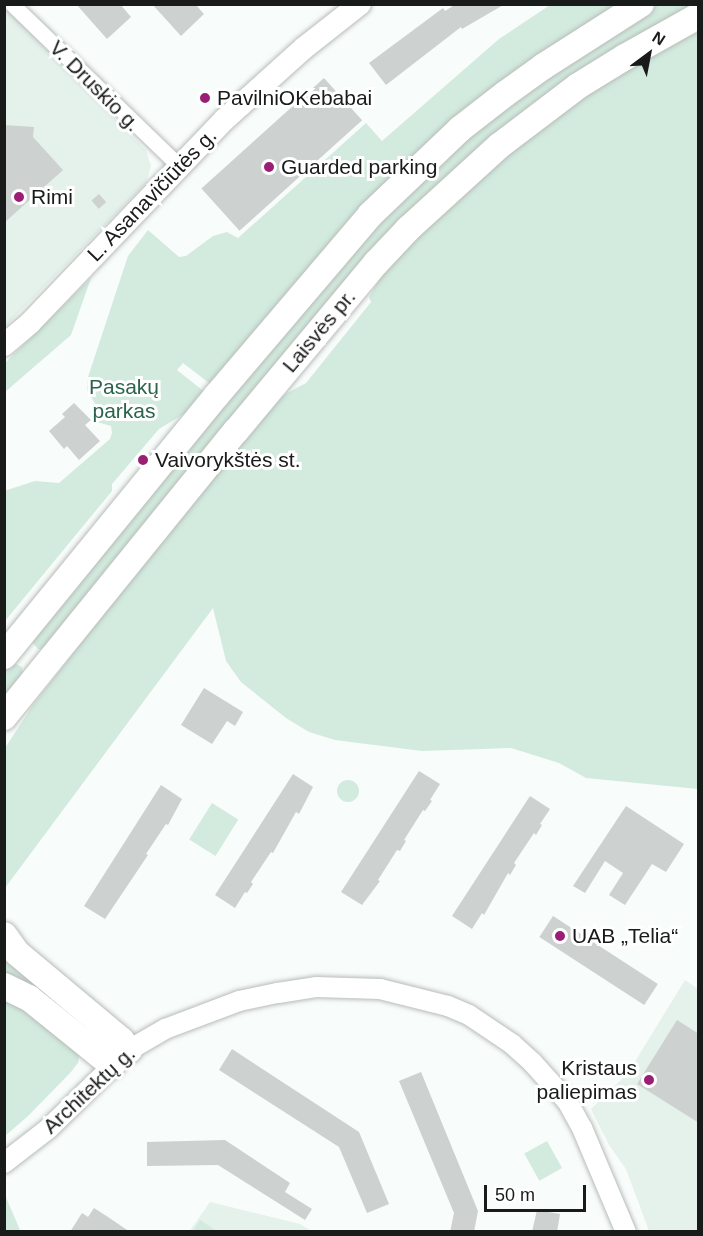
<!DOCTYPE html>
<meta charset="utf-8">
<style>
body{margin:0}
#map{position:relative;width:703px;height:1236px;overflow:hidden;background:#f8fcfa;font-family:Helvetica,sans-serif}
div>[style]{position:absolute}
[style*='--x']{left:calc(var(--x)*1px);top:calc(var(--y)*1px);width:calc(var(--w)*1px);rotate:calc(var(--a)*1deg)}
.built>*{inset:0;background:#e5f1eb}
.green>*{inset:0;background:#d2ebde;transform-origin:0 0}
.round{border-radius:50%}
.building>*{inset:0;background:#cdd1cf;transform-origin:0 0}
.roads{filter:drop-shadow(0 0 2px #b8bcba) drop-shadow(0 0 2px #b8bcba)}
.minor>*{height:15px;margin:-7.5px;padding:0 7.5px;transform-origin:7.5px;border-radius:7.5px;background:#fff}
.tertiary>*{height:20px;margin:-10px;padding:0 10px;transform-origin:10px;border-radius:10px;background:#fff}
.secondary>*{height:22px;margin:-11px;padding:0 11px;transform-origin:11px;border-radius:11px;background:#fff}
.primary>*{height:26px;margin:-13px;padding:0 13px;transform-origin:13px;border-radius:13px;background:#fff}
.dots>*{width:16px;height:16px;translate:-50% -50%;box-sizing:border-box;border:3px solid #fff;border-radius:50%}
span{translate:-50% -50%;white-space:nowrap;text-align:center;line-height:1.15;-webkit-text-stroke:6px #fff;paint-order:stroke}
.street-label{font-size:21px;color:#191a1a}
.poi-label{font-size:21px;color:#191a1a}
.left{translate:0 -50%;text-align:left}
.right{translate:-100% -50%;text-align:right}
.park-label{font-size:21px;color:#2a644c}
.frame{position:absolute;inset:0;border:6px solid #191a1a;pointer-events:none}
.north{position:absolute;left:619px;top:24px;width:60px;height:60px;-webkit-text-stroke:4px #fff;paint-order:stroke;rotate:32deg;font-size:16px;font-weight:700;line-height:24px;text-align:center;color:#191a1a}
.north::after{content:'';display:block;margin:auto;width:21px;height:27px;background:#191a1a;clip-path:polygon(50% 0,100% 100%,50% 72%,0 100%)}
.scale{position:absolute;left:484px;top:1185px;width:102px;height:27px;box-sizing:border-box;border:3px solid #191a1a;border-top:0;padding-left:8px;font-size:18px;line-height:21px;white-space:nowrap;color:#191a1a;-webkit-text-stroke:4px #fff;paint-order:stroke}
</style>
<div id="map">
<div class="built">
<div style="clip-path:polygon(5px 8px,146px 150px,151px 166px,146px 183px,5px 327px)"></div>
<div style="clip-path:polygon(685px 980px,698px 989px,698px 1231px,649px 1231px,626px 1169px,609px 1145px,591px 1109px,628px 1073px)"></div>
<div style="clip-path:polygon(210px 1202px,300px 1224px,311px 1231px,189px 1232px)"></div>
</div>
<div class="green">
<div style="clip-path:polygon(550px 5px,615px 5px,591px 25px,529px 66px,213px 386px,183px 363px,177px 370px,206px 393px,187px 412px,159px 429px,112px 484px,112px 491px,5px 621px,4px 491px,35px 481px,59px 483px,110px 439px,112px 433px,111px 426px,97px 422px,94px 414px,97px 407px,87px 390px,88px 377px,128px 256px,148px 230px,179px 257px,186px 256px,213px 236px,227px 232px,238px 238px,366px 123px,382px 141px,499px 39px)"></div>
<div style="clip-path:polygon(658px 5px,698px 5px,497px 136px,43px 649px,38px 649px,31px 641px,368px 229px,462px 140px,607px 34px)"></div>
<div style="clip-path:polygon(698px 33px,698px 789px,586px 778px,559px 763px,511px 748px,422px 751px,335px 740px,309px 732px,286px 718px,241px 682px,226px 661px,213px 608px,5px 888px,5px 748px,33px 705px,143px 563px,265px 410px,287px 393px,306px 383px,371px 302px,369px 297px,391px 260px,467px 186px,567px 107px,677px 39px)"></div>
<div style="clip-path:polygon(91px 278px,71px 335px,5px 392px,5px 363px)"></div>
<div style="clip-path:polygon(14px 663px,22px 667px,23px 674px,4px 700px,4px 668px)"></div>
<div class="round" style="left:337px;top:780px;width:22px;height:22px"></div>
<div style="left:212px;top:803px;width:31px;height:43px;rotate:32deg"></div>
<div style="clip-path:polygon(4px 948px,100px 1032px,95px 1037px,5px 974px)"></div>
<div style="clip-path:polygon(5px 993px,81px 1048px,78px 1063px,71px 1072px,28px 1116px,5px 1136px)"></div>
<div style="left:547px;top:1141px;width:31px;height:26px;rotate:61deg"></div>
<div style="clip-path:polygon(5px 1195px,20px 1230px,21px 1231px,5px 1231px)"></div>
<div style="clip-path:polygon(200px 1220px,217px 1231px,193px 1231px)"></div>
</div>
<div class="building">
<div style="clip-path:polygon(76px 4px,120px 4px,131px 17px,107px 39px)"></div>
<div style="clip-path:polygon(152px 4px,195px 4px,204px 14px,181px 36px)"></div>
<div style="clip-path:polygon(456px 4px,505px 4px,462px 29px,461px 27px,386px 85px,369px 63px,443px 8px,445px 11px)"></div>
<div style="left:324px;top:78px;width:57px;height:165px;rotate:48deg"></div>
<div style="clip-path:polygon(4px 125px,34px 127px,33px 137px,63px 170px,4px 223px)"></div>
<div style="left:99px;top:194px;width:11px;height:10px;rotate:49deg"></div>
<div style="clip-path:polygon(74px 403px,91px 420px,85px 425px,100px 441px,79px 460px,67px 446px,64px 449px,49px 431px,65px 417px,62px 414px)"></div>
<div style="clip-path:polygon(204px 688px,243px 712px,235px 726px,227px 721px,212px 744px,181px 725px)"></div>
<div style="clip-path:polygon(419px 771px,440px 784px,430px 800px,432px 801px,425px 811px,423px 810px,404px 840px,406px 841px,400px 851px,397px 850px,378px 880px,380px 881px,362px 905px,341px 892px)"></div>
<div style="clip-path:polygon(293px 774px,313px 787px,299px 814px,296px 812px,273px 853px,271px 852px,251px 882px,253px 884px,247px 893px,245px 892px,235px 908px,215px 895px)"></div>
<div style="clip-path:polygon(161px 785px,182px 799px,168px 825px,166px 824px,146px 854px,148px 855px,105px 919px,84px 906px)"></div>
<div style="clip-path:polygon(530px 796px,550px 809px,540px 824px,542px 825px,536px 835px,534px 833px,514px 863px,516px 865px,510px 875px,508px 873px,484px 915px,482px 913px,472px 929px,452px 916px)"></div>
<div style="clip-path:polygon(626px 806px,684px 844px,666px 872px,652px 864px,625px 905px,609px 895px,623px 873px,605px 861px,585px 893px,573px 886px)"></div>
<div style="left:553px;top:916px;width:125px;height:25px;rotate:33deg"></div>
<div style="clip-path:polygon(677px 1020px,699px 1034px,699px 1123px,637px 1084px)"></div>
<div style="clip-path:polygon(232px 1049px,359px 1132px,389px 1204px,367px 1213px,339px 1147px,219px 1070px)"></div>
<div style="clip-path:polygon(421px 1072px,478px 1211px,474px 1232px,450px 1232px,454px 1213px,399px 1081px)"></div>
<div style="clip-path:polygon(225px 1140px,290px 1183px,285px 1192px,312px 1209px,305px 1220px,218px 1165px,147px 1166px,147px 1142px)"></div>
<div style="clip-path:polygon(94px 1208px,108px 1217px,130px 1232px,70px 1232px,82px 1213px,88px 1217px)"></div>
<div style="clip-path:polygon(537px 1210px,560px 1214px,557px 1232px,532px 1232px)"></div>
</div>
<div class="roads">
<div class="minor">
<div style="--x:12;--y:4;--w:233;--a:44.1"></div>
</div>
<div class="tertiary">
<div style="--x:4;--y:1163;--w:56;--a:-37.7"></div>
<div style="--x:48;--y:1129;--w:113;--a:-44.3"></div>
<div style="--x:129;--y:1050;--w:42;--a:-30.3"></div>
<div style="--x:165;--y:1029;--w:79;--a:-20.7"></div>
<div style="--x:239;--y:1001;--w:40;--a:-12"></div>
<div style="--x:278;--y:993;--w:38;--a:-9"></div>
<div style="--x:316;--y:987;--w:64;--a:1.8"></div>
<div style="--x:380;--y:989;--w:70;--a:14"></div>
<div style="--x:448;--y:1006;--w:23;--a:23"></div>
<div style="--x:469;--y:1015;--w:52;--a:34"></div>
<div style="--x:512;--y:1044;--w:27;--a:42"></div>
<div style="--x:532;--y:1062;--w:52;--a:48.1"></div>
<div style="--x:567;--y:1101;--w:31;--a:61"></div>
<div style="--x:582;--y:1128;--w:113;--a:67.1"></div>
</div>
<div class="secondary">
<div style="--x:4;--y:345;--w:34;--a:-40"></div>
<div style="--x:30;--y:323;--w:281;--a:-46.3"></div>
<div style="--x:224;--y:120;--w:108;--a:-42"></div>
<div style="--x:304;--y:48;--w:71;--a:-38.2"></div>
</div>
<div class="primary">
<div style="--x:4;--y:656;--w:337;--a:-50.8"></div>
<div style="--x:217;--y:395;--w:236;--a:-49.6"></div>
<div style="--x:370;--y:215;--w:124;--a:-43.7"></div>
<div style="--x:460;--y:129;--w:57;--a:-37.9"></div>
<div style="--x:505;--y:94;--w:48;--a:-35.7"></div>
<div style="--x:544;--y:66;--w:115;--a:-32.6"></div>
<div style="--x:4;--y:717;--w:368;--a:-51"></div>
<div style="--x:236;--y:431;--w:219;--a:-50.2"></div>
<div style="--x:376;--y:263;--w:47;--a:-46.7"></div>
<div style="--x:408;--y:229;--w:123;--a:-42.4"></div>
<div style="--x:499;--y:146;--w:99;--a:-37.2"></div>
<div style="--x:578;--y:86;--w:55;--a:-31.7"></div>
<div style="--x:625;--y:57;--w:84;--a:-29.3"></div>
<div style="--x:4;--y:935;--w:22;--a:54"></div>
<div style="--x:17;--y:953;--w:136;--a:39.9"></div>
<div style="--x:121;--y:1040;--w:13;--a:51"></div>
<div style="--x:4;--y:986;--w:28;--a:26"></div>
<div style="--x:29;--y:998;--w:107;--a:38.9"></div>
</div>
</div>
<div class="dots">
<div style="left:205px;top:98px;background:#9b1e75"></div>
<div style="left:269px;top:167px;background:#9b1e75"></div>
<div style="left:19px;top:197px;background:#9b1e75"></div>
<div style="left:143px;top:460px;background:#9b1e75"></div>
<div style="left:560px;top:936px;background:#9b1e75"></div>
<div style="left:649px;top:1080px;background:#9b1e75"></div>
</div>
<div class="street-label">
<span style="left:95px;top:86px;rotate:45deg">V. Druskio g.</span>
<span style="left:152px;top:195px;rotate:-46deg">L. Asanavičiūtės g.</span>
<span style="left:319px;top:331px;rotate:-50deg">Laisvės pr.</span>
<span style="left:89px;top:1090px;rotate:-43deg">Architektų g.</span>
</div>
<div class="poi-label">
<span class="left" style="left:217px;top:98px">PavilniOKebabai</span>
<span class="left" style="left:281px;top:167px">Guarded parking</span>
<span class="left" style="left:31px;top:197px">Rimi</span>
<span class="left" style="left:155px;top:460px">Vaivorykštės st.</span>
<span class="left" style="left:572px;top:936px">UAB „Telia“</span>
<span class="right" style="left:637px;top:1080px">Kristaus<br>paliepimas</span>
</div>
<div class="park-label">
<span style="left:124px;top:399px">Pasakų<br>parkas</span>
</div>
<div class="frame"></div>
<div class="north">N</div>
<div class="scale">50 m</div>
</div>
